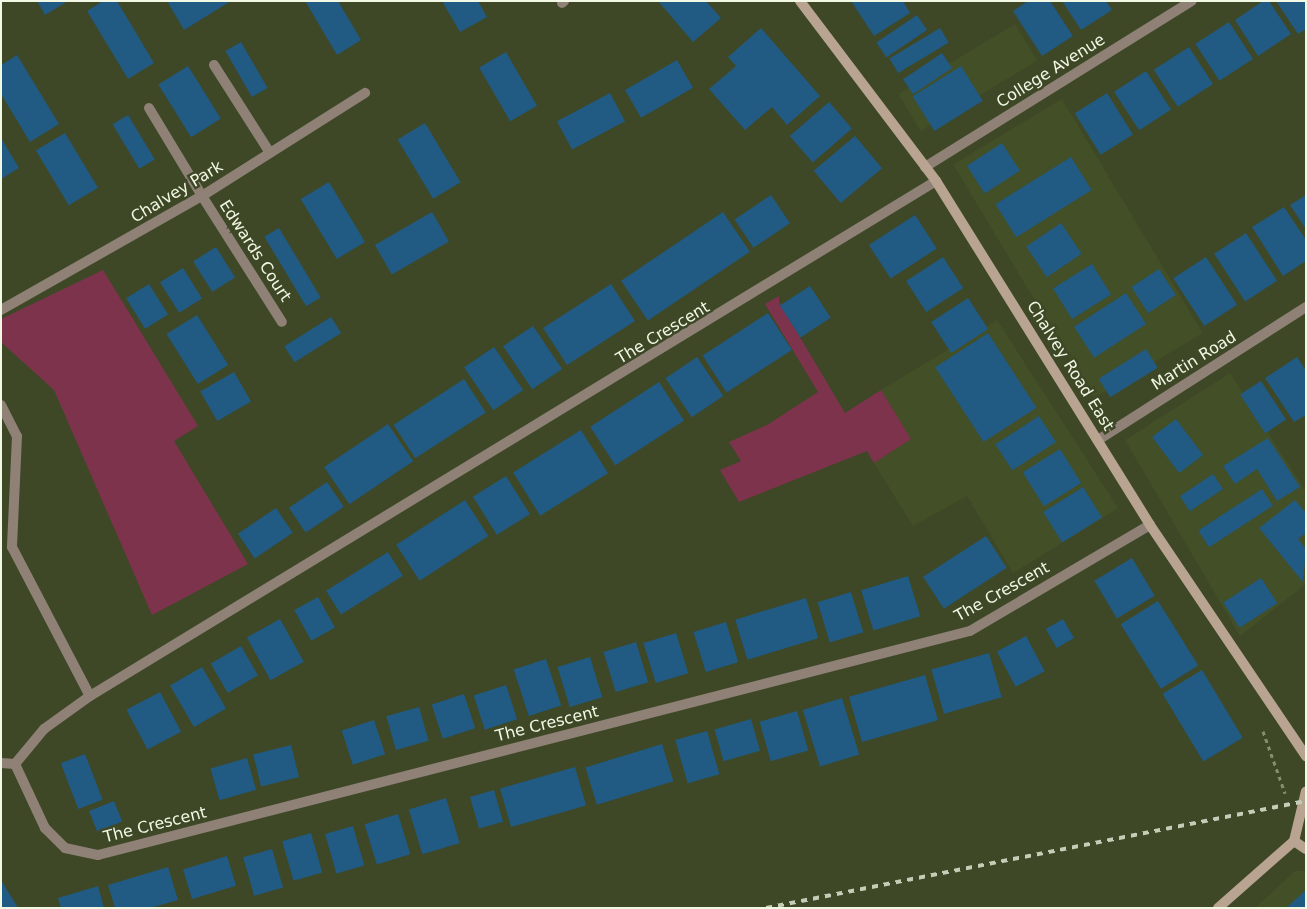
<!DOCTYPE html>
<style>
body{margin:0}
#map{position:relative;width:1307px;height:909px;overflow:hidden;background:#3e4827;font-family:"DejaVu Sans",sans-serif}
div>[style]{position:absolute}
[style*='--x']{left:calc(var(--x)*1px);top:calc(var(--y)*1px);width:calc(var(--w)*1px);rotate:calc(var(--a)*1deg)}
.built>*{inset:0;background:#434f26;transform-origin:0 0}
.green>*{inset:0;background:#7d334b}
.building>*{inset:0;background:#215a82;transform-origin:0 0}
.path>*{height:3px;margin-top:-1.5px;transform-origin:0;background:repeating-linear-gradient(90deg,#858e72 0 4px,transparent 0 8px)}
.lane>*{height:10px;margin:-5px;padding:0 5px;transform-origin:5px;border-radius:5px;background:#8f8176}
.street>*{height:10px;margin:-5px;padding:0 5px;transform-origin:5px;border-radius:5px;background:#8f8176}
.secondary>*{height:10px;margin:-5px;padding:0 5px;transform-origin:5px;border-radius:5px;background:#b9a491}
.rail>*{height:4px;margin-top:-2px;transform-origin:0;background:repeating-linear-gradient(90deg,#c5cdb6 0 6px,transparent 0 12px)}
span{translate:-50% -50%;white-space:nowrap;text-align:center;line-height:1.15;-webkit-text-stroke:5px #3e4827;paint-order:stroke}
.street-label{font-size:16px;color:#f1f8e4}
.frame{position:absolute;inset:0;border:2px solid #f1f8e4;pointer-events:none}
</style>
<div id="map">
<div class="built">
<div style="left:1015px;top:24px;width:43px;height:136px;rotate:59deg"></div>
<div style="left:1062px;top:99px;width:273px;height:127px;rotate:59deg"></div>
<div style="clip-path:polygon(997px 320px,1118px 508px,1013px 573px,967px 496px,913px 526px,874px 463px,910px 439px,881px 390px)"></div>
<div style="clip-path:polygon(1230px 373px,1306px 492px,1306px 584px,1240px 636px,1125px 440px)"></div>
<div style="clip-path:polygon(1295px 871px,1306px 871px,1306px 908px,1255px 908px)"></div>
</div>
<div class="green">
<div style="clip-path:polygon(103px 270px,198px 426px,174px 441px,248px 564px,152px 615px,54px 390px,1px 342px,1px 319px)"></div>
<div style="clip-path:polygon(779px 296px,779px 302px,845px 413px,881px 390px,911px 439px,874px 463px,867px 451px,739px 502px,720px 470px,741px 461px,729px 442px,767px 425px,818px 392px,765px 304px)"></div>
</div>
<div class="building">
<div style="clip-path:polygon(37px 1px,68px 1px,45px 15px)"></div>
<div style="clip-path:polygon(103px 1px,117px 1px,154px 63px,128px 79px,87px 11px)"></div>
<div style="clip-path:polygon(167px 1px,231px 1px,184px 30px)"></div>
<div style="clip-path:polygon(305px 1px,338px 1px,361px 40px,337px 55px)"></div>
<div style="clip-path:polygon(442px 1px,478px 1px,487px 17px,460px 32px)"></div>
<div style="clip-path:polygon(658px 1px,706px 1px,721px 18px,693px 42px)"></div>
<div style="clip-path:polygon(851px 1px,903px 1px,910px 13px,874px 36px)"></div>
<div style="clip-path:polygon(1028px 1px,1050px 1px,1073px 36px,1042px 56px,1013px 11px)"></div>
<div style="clip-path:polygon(1062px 1px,1106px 1px,1112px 10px,1081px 30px)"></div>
<div style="clip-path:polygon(1263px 1px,1269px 1px,1291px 34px,1258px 56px,1235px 20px)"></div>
<div style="clip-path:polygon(1276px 1px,1306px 1px,1306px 29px,1298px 34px)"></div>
<div style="left:917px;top:15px;width:18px;height:49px;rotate:56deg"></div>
<div style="left:1229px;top:22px;width:44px;height:40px;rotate:57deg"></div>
<div style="clip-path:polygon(761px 28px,820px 96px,787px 125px,772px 107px,745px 130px,709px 89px,736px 66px,728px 57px)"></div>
<div style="left:940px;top:28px;width:17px;height:59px;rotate:59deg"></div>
<div style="left:241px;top:42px;width:53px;height:18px;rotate:60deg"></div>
<div style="left:1189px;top:47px;width:44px;height:42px;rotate:57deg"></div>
<div style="left:506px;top:52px;width:62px;height:31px;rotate:60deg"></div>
<div style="left:942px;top:53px;width:18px;height:47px;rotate:56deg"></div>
<div style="clip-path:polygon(17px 55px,59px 124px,30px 142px,1px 94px,1px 65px)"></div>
<div style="left:677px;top:60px;width:32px;height:60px;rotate:60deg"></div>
<div style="left:188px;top:66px;width:62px;height:35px;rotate:58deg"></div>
<div style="left:961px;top:66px;width:41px;height:57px;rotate:58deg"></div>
<div style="left:1146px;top:71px;width:46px;height:38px;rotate:57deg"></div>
<div style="left:610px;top:93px;width:32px;height:60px;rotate:62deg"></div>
<div style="left:1107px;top:93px;width:49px;height:38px;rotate:58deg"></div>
<div style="left:829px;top:102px;width:35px;height:52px;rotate:49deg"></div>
<div style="left:128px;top:115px;width:52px;height:18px;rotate:59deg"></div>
<div style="left:425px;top:123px;width:69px;height:32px;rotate:59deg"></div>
<div style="left:65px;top:133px;width:64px;height:34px;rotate:59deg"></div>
<div style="left:855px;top:136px;width:42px;height:54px;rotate:50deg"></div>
<div style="clip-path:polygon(1px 138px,19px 168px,1px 179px)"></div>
<div style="left:1002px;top:143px;width:33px;height:42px;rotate:57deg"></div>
<div style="left:1071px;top:157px;width:39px;height:89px;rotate:58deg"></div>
<div style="left:329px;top:182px;width:70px;height:33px;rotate:59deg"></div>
<div style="left:771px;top:195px;width:34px;height:44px;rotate:56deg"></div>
<div style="clip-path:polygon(1306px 195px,1306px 229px,1290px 205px)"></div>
<div style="clip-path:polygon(1284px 207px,1306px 240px,1306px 261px,1283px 276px,1252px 227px)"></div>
<div style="left:432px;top:212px;width:34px;height:66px;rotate:60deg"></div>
<div style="left:723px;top:212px;width:48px;height:123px;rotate:56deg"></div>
<div style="left:915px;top:215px;width:40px;height:55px;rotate:57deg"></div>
<div style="left:1061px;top:223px;width:37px;height:42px;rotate:56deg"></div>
<div style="left:279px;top:228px;width:81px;height:17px;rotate:59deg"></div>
<div style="left:1246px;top:233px;width:57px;height:38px;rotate:57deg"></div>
<div style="left:216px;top:247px;width:36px;height:27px;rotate:58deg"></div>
<div style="left:943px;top:257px;width:37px;height:44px;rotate:57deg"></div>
<div style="left:1206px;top:257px;width:57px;height:39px;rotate:57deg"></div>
<div style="left:1092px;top:264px;width:36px;height:46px;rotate:58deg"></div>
<div style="left:183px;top:268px;width:36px;height:27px;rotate:58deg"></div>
<div style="left:1159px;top:269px;width:31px;height:33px;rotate:57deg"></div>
<div style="left:149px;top:284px;width:36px;height:27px;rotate:58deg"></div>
<div style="left:611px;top:284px;width:44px;height:81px;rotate:57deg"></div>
<div style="left:810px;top:286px;width:38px;height:36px;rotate:57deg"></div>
<div style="left:1126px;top:293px;width:37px;height:62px;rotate:57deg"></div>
<div style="left:968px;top:298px;width:37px;height:44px;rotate:57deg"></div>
<div style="left:768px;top:313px;width:44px;height:78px;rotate:57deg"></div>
<div style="left:197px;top:315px;width:59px;height:36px;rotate:58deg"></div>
<div style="left:331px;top:317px;width:19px;height:55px;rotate:58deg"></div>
<div style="left:533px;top:326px;width:52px;height:36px;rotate:56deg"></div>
<div style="left:988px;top:333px;width:89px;height:63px;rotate:57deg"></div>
<div style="left:494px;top:347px;width:52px;height:36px;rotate:56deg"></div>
<div style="left:1146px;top:349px;width:22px;height:56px;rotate:58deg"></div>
<div style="left:697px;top:357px;width:47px;height:38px;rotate:56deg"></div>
<div style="clip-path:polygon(1297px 357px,1306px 371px,1306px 415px,1294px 422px,1265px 378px)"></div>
<div style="left:234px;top:372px;width:34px;height:39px;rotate:60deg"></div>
<div style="left:464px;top:379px;width:40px;height:84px;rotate:57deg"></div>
<div style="left:1261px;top:381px;width:46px;height:25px;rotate:57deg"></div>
<div style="left:659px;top:382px;width:46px;height:82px;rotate:57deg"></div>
<div style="left:1039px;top:416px;width:31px;height:52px;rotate:57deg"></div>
<div style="left:1176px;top:419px;width:45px;height:30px;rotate:53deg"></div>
<div style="left:388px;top:424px;width:45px;height:77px;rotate:56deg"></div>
<div style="left:581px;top:430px;width:51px;height:80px;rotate:58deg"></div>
<div style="clip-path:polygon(1268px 438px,1300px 487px,1277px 501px,1257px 469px,1235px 484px,1223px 466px)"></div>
<div style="left:1060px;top:449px;width:40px;height:44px;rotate:58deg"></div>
<div style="left:1213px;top:474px;width:18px;height:40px;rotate:56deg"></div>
<div style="left:506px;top:476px;width:45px;height:39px;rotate:58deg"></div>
<div style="left:327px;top:482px;width:30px;height:46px;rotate:56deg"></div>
<div style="left:1083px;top:487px;width:36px;height:47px;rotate:58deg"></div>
<div style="left:1262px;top:489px;width:20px;height:76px;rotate:57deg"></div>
<div style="left:465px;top:500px;width:43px;height:82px;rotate:57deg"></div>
<div style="clip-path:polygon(1295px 500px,1306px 513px,1306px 533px,1298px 539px,1306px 549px,1303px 582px,1259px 528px)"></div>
<div style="left:276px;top:508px;width:30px;height:46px;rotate:56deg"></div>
<div style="left:986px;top:536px;width:38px;height:75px;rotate:57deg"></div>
<div style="left:388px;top:552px;width:28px;height:73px;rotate:58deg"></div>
<div style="left:1132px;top:558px;width:44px;height:44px;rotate:59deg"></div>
<div style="left:908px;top:576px;width:42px;height:49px;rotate:73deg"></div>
<div style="left:1261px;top:578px;width:30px;height:45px;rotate:57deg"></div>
<div style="left:851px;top:592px;width:42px;height:35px;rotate:73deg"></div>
<div style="left:318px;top:597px;width:35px;height:27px;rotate:61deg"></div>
<div style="left:806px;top:598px;width:42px;height:74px;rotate:73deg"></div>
<div style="left:1158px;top:601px;width:76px;height:44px;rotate:58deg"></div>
<div style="left:280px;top:619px;width:49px;height:38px;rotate:61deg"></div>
<div style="left:1063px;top:619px;width:22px;height:20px;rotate:60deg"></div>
<div style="left:726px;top:622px;width:42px;height:34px;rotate:73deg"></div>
<div style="left:676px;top:633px;width:42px;height:34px;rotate:73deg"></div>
<div style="left:1026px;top:636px;width:40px;height:33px;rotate:62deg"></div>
<div style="left:636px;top:642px;width:42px;height:34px;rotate:73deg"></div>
<div style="left:241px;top:646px;width:34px;height:35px;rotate:60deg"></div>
<div style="left:989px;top:653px;width:46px;height:60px;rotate:74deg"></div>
<div style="left:590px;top:657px;width:42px;height:34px;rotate:73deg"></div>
<div style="left:546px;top:659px;width:49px;height:34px;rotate:72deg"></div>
<div style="left:202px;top:667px;width:48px;height:37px;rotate:60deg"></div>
<div style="left:1202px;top:670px;width:79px;height:46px;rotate:59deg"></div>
<div style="left:925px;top:675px;width:47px;height:79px;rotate:74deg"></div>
<div style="left:506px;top:685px;width:36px;height:34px;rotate:72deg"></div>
<div style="left:160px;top:692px;width:45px;height:38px;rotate:62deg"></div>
<div style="left:464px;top:694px;width:36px;height:34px;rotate:72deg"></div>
<div style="left:842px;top:698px;width:59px;height:41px;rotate:73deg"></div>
<div style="left:419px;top:707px;width:35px;height:34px;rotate:74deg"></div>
<div style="left:797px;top:711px;width:41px;height:39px;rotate:74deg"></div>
<div style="left:751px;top:719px;width:33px;height:38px;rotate:74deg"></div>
<div style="left:374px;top:720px;width:36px;height:34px;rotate:72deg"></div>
<div style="left:707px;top:731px;width:45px;height:33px;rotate:74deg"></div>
<div style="left:662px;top:744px;width:39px;height:80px;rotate:73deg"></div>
<div style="left:291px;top:745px;width:33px;height:39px;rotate:76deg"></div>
<div style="left:85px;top:754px;width:49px;height:26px;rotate:69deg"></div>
<div style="left:247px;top:758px;width:33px;height:38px;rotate:74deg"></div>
<div style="left:575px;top:767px;width:40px;height:78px;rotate:74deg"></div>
<div style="left:494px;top:790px;width:33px;height:25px;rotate:74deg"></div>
<div style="left:446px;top:798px;width:47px;height:39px;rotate:73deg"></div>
<div style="left:114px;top:801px;width:22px;height:27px;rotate:68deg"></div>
<div style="left:398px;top:814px;width:42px;height:35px;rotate:73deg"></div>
<div style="left:353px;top:826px;width:41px;height:29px;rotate:74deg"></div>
<div style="left:311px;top:833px;width:41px;height:30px;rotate:74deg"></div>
<div style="left:272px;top:849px;width:40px;height:30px;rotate:74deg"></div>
<div style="left:227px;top:856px;width:31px;height:46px;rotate:73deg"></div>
<div style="clip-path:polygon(168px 867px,178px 900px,150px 908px,115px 908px,108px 885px)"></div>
<div style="clip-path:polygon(1px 880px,18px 908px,1px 908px)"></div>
<div style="clip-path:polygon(98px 886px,104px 908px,61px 908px,58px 898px)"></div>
<div style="clip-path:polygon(1306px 890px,1306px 908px,1286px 908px)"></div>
</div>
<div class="path">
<div style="--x:1263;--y:731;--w:66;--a:70.5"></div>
</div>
<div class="lane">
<div style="--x:214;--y:65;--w:104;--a:57.5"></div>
<div style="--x:149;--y:108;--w:103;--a:58.9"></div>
<div style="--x:1;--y:405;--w:35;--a:63"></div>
<div style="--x:17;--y:436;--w:111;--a:92.6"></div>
<div style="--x:12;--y:547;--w:168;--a:62.4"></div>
</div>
<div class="street">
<div style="--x:562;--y:3;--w:3;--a:-45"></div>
<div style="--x:925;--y:167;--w:314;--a:-31.9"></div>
<div style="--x:202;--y:196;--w:149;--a:57.6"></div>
<div style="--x:1;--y:310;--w:231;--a:-29.6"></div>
<div style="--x:202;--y:196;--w:193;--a:-32.3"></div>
<div style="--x:1098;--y:440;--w:247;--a:-32.6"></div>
<div style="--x:1;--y:763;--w:14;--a:4"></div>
<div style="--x:15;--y:764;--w:71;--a:64.9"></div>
<div style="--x:45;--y:828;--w:28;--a:45"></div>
<div style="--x:65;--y:848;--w:34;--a:12"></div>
<div style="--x:98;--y:855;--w:900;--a:-14.41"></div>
<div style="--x:970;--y:631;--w:209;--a:-30.5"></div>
<div style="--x:15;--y:764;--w:45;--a:-50.4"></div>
<div style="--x:44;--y:729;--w:57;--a:-35.7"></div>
<div style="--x:90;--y:696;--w:990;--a:-31.33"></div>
</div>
<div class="secondary">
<div style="--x:800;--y:1;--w:226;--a:52.9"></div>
<div style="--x:936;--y:181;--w:405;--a:58.1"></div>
<div style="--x:1150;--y:525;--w:279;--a:56"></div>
<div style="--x:1294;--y:841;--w:51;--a:-76.5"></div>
<div style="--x:1294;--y:841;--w:14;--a:34"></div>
<div style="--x:1218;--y:908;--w:101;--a:-41.4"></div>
</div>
<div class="rail">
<div style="--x:766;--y:908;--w:550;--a:-11.21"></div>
</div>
<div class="street-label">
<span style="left:1051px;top:71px;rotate:-32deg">College Avenue</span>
<span style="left:177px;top:192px;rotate:-31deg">Chalvey Park</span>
<span style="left:255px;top:251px;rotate:57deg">Edwards Court</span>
<span style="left:663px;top:333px;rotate:-31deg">The Crescent</span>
<span style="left:1194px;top:361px;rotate:-32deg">Martin Road</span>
<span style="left:1070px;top:366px;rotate:58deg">Chalvey Road East</span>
<span style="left:1002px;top:592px;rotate:-29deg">The Crescent</span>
<span style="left:547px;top:724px;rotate:-14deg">The Crescent</span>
<span style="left:155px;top:825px;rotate:-14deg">The Crescent</span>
</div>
<div class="frame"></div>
</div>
